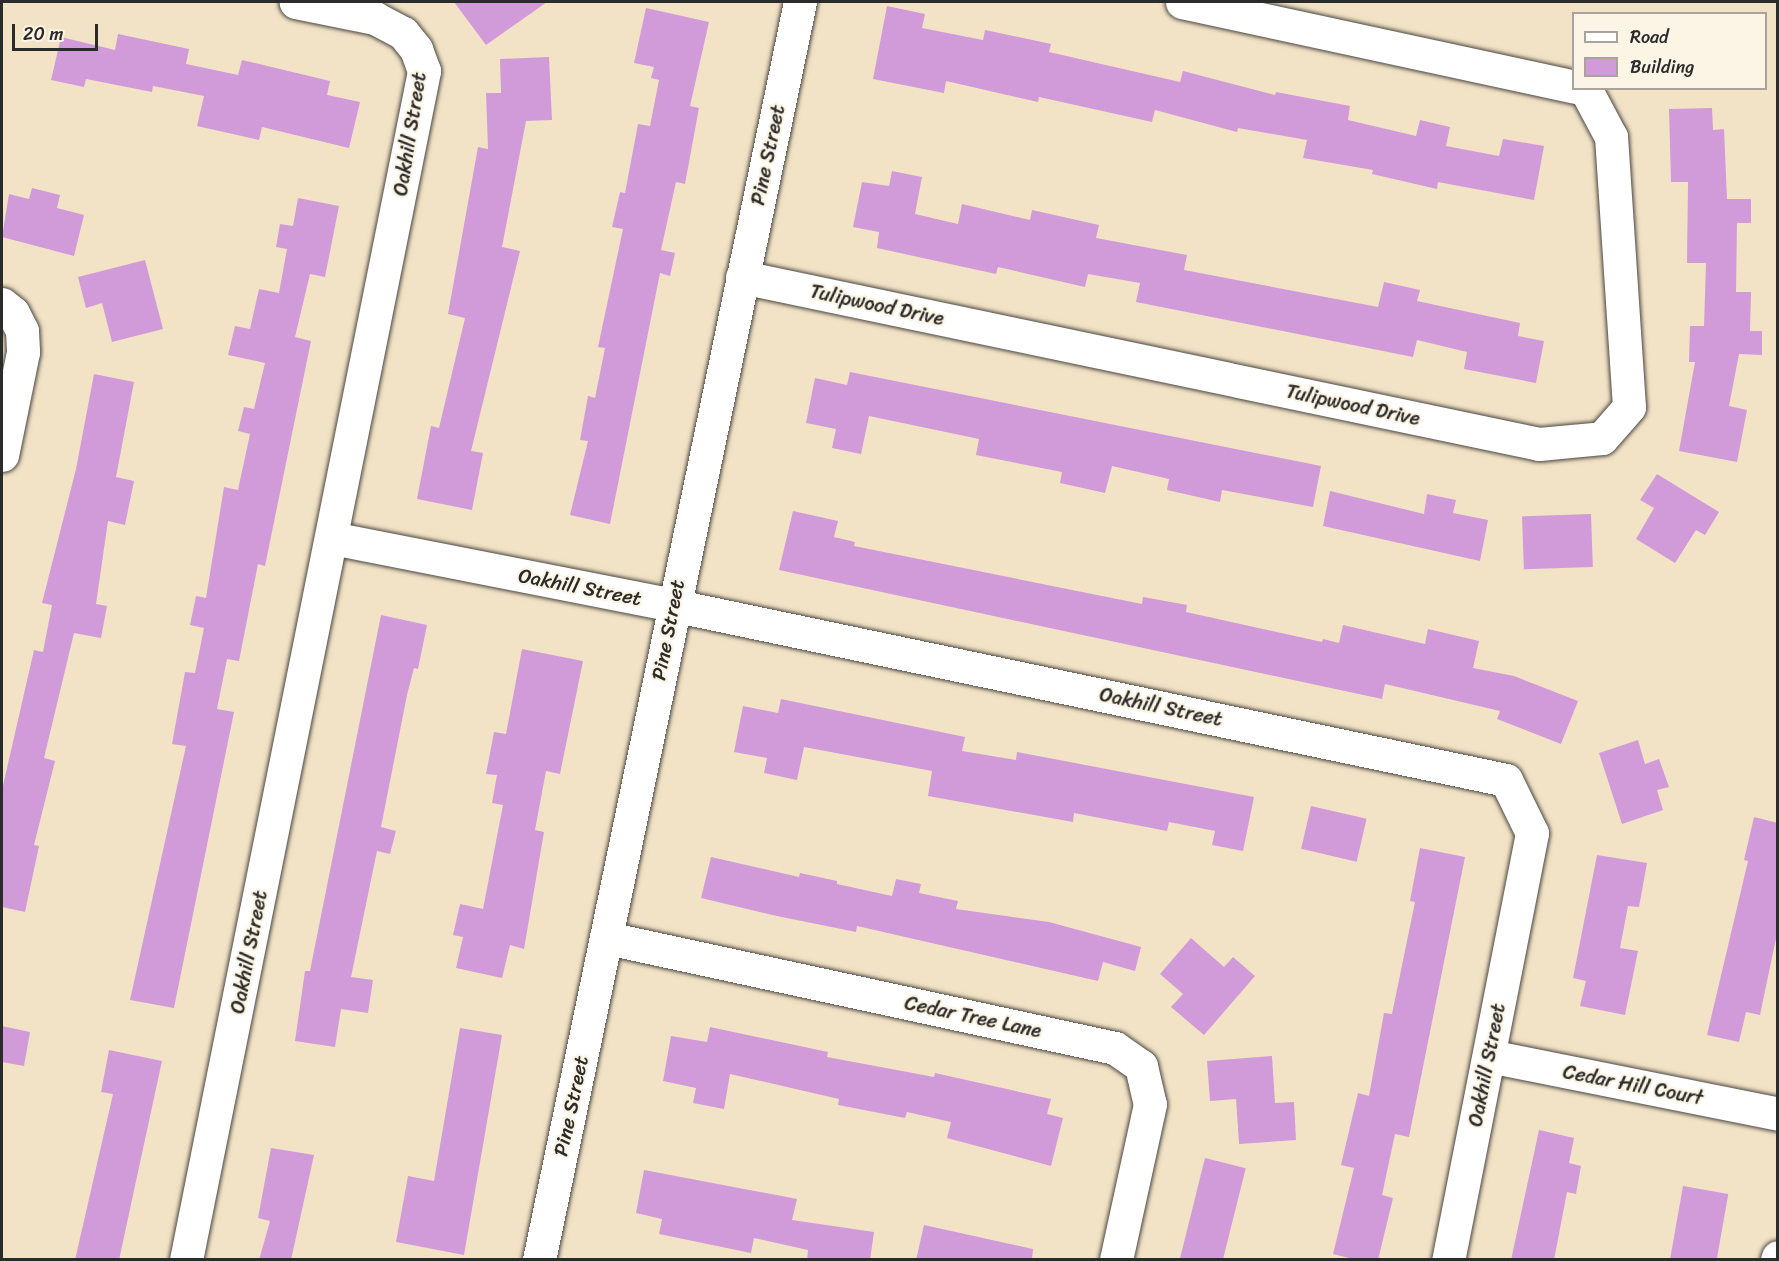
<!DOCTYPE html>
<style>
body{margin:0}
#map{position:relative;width:1779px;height:1261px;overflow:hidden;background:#f3e3c6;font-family:Sriracha,sans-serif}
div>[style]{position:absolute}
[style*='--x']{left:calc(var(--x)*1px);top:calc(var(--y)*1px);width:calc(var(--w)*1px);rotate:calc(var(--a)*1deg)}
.building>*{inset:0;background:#d19bd9;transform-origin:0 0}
.roads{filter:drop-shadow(0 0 2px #494742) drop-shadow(0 0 2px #494742)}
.street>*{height:33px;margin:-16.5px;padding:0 16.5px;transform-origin:16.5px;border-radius:16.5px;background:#fff}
.secondary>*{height:33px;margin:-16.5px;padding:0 16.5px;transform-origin:16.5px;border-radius:16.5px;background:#fff}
span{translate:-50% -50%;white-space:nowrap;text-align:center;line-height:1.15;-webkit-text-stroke:4.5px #fcf5e5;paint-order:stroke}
.street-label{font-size:20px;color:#2b2b2b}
.frame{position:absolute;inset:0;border:3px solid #2b2b2b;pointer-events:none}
.legend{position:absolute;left:1572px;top:12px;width:195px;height:78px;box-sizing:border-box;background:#fcf5e5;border:2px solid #a8a49b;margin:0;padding:8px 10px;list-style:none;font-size:18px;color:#2b2b2b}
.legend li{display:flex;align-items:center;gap:12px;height:30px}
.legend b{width:30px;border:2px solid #a8a49b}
.scale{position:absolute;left:12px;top:24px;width:86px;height:27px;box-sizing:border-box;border:3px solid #2b2b2b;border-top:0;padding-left:8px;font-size:18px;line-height:21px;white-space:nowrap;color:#2b2b2b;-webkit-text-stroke:4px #fcf5e5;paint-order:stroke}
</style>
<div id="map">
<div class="building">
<div style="clip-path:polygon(454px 2px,547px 2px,486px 45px)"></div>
<div style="clip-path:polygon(887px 6px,925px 14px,922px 28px,983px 40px,985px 30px,1051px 44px,1049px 52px,1180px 82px,1183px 71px,1275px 95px,1276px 92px,1350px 106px,1348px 120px,1416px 136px,1420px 120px,1450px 127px,1446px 146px,1499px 156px,1503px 139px,1544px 146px,1534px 200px,1438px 182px,1437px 189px,1372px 174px,1373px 170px,1303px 158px,1307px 140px,1238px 128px,1237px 132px,1155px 110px,1152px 122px,1039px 97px,1038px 102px,946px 81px,944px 93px,873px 79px)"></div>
<div style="clip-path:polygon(646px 8px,709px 22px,690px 106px,699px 108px,685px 184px,676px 182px,661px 250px,675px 253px,670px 276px,660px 273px,610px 524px,570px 515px,588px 441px,580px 440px,588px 396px,595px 398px,605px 348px,598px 347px,623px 229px,612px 227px,620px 192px,625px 193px,638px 124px,650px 126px,659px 80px,651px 78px,654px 67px,634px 63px)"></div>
<div style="clip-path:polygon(118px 34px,189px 49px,186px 64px,238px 75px,242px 60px,330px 81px,327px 95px,360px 102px,349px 148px,262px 127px,259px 140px,197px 126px,204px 96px,153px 86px,152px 92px,86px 79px,84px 87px,51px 80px,61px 37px,115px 50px)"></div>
<div style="clip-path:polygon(549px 57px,552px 120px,526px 121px,502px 247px,520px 251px,471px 451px,483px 453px,472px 510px,417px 499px,431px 426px,439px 428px,465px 318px,448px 314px,478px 147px,488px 149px,486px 93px,501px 93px,500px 59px)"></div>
<div style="clip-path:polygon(1712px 108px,1713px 130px,1724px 129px,1727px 199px,1751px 199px,1751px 223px,1737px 223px,1736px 292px,1751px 292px,1750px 331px,1762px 331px,1762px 355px,1739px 354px,1729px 406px,1747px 410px,1737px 462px,1679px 451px,1695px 362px,1689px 362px,1690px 326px,1704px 326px,1706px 263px,1687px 263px,1688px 182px,1671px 182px,1669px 109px)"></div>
<div style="clip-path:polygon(892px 171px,922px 177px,915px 214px,958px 224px,962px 204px,1030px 220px,1032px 210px,1099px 225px,1096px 238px,1187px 255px,1184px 270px,1378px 307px,1384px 282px,1420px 290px,1417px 301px,1520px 323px,1518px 336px,1544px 341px,1536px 383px,1464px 369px,1467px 352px,1417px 340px,1413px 357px,1136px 302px,1140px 283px,1088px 274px,1085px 287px,998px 267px,996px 274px,877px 248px,879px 232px,853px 227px,862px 182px,889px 186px)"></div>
<div style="clip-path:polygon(32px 188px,60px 195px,57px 208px,84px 215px,74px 256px,2px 237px,9px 194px,29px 199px)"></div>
<div style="clip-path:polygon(298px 198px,339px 206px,325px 277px,310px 274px,295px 337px,311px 341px,265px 566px,258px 564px,239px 661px,227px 659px,217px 709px,234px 712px,174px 1008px,130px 1000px,186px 746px,172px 744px,185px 672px,195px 673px,204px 628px,190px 625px,196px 596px,206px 598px,224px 487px,238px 490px,250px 434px,238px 431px,244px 407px,254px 409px,265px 363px,228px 355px,235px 326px,250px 329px,259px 289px,279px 293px,287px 249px,276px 247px,280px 224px,293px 226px)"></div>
<div style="clip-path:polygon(145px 260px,163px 329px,112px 342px,102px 303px,86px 308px,78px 277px)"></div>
<div style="clip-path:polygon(850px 372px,1321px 466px,1313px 507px,1222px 490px,1220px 502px,1167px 490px,1169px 479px,1112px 466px,1105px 493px,1060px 483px,1062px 472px,976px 455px,979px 439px,869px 416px,861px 454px,832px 448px,836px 429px,806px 423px,815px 378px,847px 385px)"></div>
<div style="clip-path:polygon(94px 374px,134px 382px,116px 477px,134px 481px,125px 525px,108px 521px,96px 604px,107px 606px,101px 638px,74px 633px,44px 758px,55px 761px,34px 845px,39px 846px,25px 912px,2px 907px,2px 790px,34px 650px,43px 652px,52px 605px,42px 603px,76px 469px)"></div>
<div style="clip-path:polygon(1657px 474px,1719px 512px,1705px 535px,1696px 530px,1675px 563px,1636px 539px,1654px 508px,1640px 500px)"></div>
<div style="clip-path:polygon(1330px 491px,1424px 514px,1427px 494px,1456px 500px,1453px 513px,1488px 520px,1480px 561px,1323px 526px)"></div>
<div style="clip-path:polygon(793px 511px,838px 521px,834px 537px,855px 542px,854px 546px,1142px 604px,1143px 597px,1187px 605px,1186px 612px,1322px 642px,1323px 639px,1339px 643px,1343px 625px,1425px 644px,1428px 629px,1479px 641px,1473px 668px,1514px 676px,1578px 701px,1561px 744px,1497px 719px,1500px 711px,1385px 684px,1382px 699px,779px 570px)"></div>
<div style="left:1591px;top:514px;width:53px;height:69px;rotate:88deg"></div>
<div style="clip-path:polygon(381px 615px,427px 625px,418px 669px,414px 668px,407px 695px,381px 827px,396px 831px,390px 854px,377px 851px,351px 977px,373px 980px,368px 1013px,341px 1009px,335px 1047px,295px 1041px,305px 971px,310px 971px)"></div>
<div style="clip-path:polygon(522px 649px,583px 661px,560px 774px,546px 771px,535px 830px,544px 832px,524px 949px,510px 945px,502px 978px,456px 968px,463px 937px,453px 935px,460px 904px,483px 909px,503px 805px,492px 803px,497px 775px,486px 774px,494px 732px,506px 734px)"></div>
<div style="clip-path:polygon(781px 699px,965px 737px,962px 751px,1016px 760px,1017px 752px,1254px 797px,1243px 851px,1212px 845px,1215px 831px,1169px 822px,1167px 831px,1074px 813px,1073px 822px,928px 796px,932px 771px,804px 747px,797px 780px,764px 773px,767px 758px,734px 752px,743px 706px,778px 713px)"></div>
<div style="clip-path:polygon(1638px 740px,1645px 764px,1659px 759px,1669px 787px,1657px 790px,1663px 810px,1622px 824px,1599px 753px)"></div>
<div style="left:1311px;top:806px;width:57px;height:44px;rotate:13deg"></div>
<div style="clip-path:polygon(1754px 817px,1778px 823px,1778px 929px,1760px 1015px,1746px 1012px,1739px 1042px,1707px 1035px,1748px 861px,1744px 860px)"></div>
<div style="clip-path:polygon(1420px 848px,1465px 857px,1409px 1137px,1395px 1134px,1382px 1195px,1393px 1198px,1378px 1260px,1357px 1260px,1333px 1254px,1354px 1168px,1341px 1165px,1358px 1093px,1369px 1096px,1384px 1013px,1392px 1014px,1415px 902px,1410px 901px)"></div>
<div style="clip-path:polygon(1597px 855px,1647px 863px,1639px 907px,1628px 906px,1620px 948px,1638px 951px,1625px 1015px,1580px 1006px,1586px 981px,1573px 978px)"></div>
<div style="clip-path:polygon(711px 857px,799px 877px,800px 873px,837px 881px,837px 884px,892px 896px,896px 879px,921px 884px,919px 893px,958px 901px,956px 909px,1049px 922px,1141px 947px,1135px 971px,1103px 962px,1098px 981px,857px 926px,856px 932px,777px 916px,701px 898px)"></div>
<div style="clip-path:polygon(1191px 938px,1224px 967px,1233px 957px,1255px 976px,1204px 1035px,1171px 1007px,1183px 994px,1160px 974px)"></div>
<div style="clip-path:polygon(2px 1026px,30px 1032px,24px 1066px,2px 1062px)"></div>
<div style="clip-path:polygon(710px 1027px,828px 1052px,827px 1057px,934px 1077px,935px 1073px,1051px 1099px,1047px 1114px,1063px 1118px,1051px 1166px,947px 1138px,951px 1122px,907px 1112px,905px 1118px,838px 1105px,839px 1099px,730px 1074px,724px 1109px,693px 1103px,696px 1088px,663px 1081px,671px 1036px,707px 1042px)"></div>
<div style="clip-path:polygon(460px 1028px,502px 1035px,464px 1255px,396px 1242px,408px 1176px,434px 1181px)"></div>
<div style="clip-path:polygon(109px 1050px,162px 1061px,119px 1260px,75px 1260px,113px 1094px,101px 1092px)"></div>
<div style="clip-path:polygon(1272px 1056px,1275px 1103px,1294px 1102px,1296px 1140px,1239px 1144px,1236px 1099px,1210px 1101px,1207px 1061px)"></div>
<div style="clip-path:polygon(1539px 1130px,1574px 1138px,1569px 1163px,1581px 1166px,1576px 1194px,1567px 1192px,1554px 1260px,1511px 1260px)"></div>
<div style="clip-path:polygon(271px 1148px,314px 1155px,291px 1260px,259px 1260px,270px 1221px,258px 1218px)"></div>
<div style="left:1205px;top:1158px;width:42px;height:105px;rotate:14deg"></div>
<div style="clip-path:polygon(644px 1170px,797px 1199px,792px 1220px,874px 1232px,870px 1260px,807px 1260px,808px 1250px,754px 1238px,751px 1253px,659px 1234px,662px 1219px,636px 1213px)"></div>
<div style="left:1683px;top:1186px;width:46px;height:75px;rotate:10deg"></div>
<div style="clip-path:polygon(924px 1225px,1033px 1249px,1032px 1260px,916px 1260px)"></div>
</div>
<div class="roads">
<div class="street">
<div style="--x:1182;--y:2;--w:401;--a:12.2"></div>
<div style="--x:742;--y:277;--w:814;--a:11.83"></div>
<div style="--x:1539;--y:444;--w:63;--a:-5.4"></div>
<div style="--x:1602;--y:438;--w:41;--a:-48.9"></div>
<div style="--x:1629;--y:407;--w:271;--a:-93.8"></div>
<div style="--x:1611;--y:137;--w:53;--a:-118"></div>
<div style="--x:1586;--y:90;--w:6;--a:-162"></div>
<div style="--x:2;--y:304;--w:14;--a:39"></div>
<div style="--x:13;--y:313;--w:20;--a:63"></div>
<div style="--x:22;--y:331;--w:21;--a:87"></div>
<div style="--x:23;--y:352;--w:105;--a:101.5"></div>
<div style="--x:332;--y:538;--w:347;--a:11.1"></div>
<div style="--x:672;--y:605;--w:852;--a:11.85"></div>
<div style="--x:1506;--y:780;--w:59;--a:63.9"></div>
<div style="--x:1532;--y:833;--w:435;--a:101.1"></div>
<div style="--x:607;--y:938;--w:520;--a:12.22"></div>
<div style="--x:1115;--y:1048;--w:32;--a:35"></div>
<div style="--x:1141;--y:1066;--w:39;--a:77"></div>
<div style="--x:1150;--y:1104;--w:160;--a:102.3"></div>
<div style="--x:1489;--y:1056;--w:295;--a:11.3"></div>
<div style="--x:186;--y:1260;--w:1213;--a:-78.68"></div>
<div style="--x:424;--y:71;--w:23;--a:-110"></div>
<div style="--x:416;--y:49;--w:21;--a:-129"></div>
<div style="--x:403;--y:33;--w:32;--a:-152"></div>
<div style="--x:375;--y:18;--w:81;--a:-168.6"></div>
<div style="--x:1777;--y:1260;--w:3;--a:-72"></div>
</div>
<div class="secondary">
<div style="--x:539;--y:1260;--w:1285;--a:-78.28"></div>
</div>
</div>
<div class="street-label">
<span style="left:410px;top:134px;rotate:-81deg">Oakhill Street</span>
<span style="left:768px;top:155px;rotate:-78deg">Pine Street</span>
<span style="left:877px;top:305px;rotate:12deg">Tulipwood Drive</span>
<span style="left:1353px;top:405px;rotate:12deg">Tulipwood Drive</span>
<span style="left:580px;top:587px;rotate:11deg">Oakhill Street</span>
<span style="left:668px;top:630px;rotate:-79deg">Pine Street</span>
<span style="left:1161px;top:707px;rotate:12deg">Oakhill Street</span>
<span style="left:249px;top:952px;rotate:-79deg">Oakhill Street</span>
<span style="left:973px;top:1017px;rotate:12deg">Cedar Tree Lane</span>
<span style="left:1487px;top:1065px;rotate:-79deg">Oakhill Street</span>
<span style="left:1633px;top:1085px;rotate:11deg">Cedar Hill Court</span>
<span style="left:571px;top:1106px;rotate:-78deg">Pine Street</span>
</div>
<div class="frame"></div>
<ul class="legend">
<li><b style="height:8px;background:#fff"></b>Road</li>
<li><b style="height:16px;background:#d19bd9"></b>Building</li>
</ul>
<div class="scale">20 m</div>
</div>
